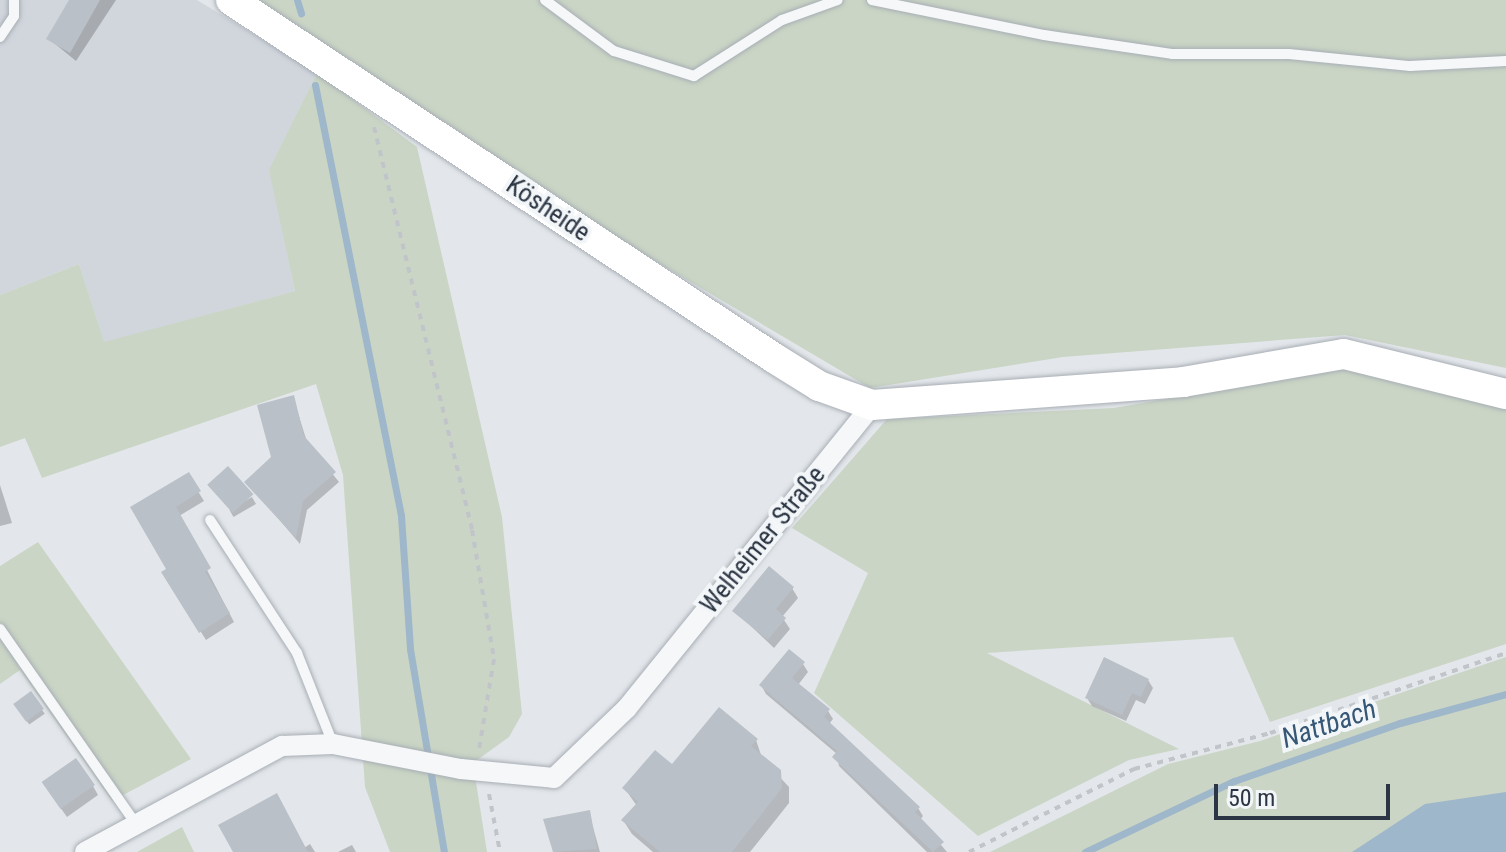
<!DOCTYPE html>
<meta charset="utf-8">
<style>
body{margin:0}
#map{position:relative;width:1506px;height:852px;overflow:hidden;background:#e3e7eb;font-family:"Roboto Condensed",sans-serif}
div>[style]{position:absolute}
[style*='--x']{left:calc(var(--x)*1px);top:calc(var(--y)*1px);width:calc(var(--w)*1px);rotate:calc(var(--a)*1deg)}
.built>*{inset:0;background:#d1d6dd}
.green>*{inset:0;background:#cad5c5}
.water>*{inset:0;background:#9fb7ca}
.shadow>*{inset:0;background:#0003;transform-origin:0 0}
.stream>*{height:7px;margin:-3.5px;padding:0 3.5px;transform-origin:3.5px;border-radius:3.5px;background:#9fb7ca}
.building>*{inset:0;background:#bac0c8;transform-origin:0 0}
.path>*{height:4px;margin-top:-2px;transform-origin:0;background:repeating-linear-gradient(90deg,#c1c5ca 0 6px,transparent 0 12px)}
.roads{filter:drop-shadow(0 0 2px #a8aeb5) drop-shadow(0 0 2px #a8aeb5)}
.lane>*{height:10px;margin:-5px;padding:0 5px;transform-origin:5px;border-radius:5px;background:#f6f7f9}
.street>*{height:20px;margin:-10px;padding:0 10px;transform-origin:10px;border-radius:10px;background:#f6f7f9}
.secondary>*{height:30px;margin:-15px;padding:0 15px;transform-origin:15px;border-radius:15px;background:#fff}
span{translate:-50% -50%;white-space:nowrap;text-align:center;line-height:1.15;-webkit-text-stroke:8px #f3f6f8;paint-order:stroke}
.street-label{font-size:26px;color:#2b3543}
.water-label{font-size:28px;color:#365776;font-style:italic}
.scale{position:absolute;left:1214px;top:784px;width:176px;height:36px;box-sizing:border-box;border:4px solid #2b3543;border-top:0;padding-left:10px;font-size:24px;line-height:28px;white-space:nowrap;color:#2b3543;-webkit-text-stroke:6px #f3f6f8;paint-order:stroke}
</style>
<div id="map">
<div class="built">
<div style="clip-path:polygon(0 0,197px 0,317px 73px,270px 170px,295px 291px,104px 343px,79px 264px,0 295px)"></div>
</div>
<div class="green">
<div style="clip-path:polygon(255px 0,1506px 0,1506px 368px,1345px 335px,1063px 357px,870px 388px,628px 245px)"></div>
<div style="clip-path:polygon(317px 73px,417px 147px,502px 517px,522px 714px,509px 737px,473px 763px,487px 852px,390px 852px,365px 787px,343px 475px,316px 384px,42px 478px,25px 438px,0 447px,0 295px,79px 264px,104px 342px,295px 291px,269px 170px)"></div>
<div style="clip-path:polygon(1350px 366px,1506px 407px,1506px 644px,1270px 722px,1233px 637px,987px 653px,1179px 749px,1129px 760px,978px 836px,814px 693px,868px 573px,792px 528px,887px 419px,1114px 408px)"></div>
<div style="clip-path:polygon(38px 542px,191px 759px,112px 801px,20px 670px,0 684px,0 566px)"></div>
<div style="clip-path:polygon(1506px 657px,1506px 852px,990px 852px,1168px 764px,1260px 741px)"></div>
<div style="clip-path:polygon(182px 827px,194px 852px,137px 852px)"></div>
</div>
<div class="water">
<div style="clip-path:polygon(1506px 792px,1506px 852px,1352px 852px,1425px 804px)"></div>
</div>
<div class="shadow">
<div style="clip-path:polygon(71px 0,116px 0,76px 61px,49px 39px)"></div>
<div style="clip-path:polygon(293px 397px,307px 442px,339px 482px,307px 510px,300px 544px,247px 482px,273px 458px)"></div>
<div style="clip-path:polygon(188px 475px,204px 501px,179px 516px,234px 622px,206px 640px,164px 573px,169px 570px,133px 508px)"></div>
<div style="clip-path:polygon(0 485px,12px 523px,0 526px)"></div>
<div style="left:252px;top:497px;width:8px;height:26px;rotate:60deg"></div>
<div style="clip-path:polygon(792px 588px,798px 598px,782px 617px,790px 629px,774px 648px,735px 611px)"></div>
<div style="clip-path:polygon(803px 664px,808px 672px,798px 685px,828px 711px,833px 719px,829px 724px,918px 808px,923px 816px,920px 820px,947px 852px,927px 852px,839px 766px,837px 754px,766px 694px,761px 685px)"></div>
<div style="clip-path:polygon(1148px 680px,1153px 688px,1145px 704px,1136px 700px,1126px 721px,1092px 706px,1087px 698px)"></div>
<div style="left:31px;top:694px;width:24px;height:19px;rotate:55deg"></div>
<div style="clip-path:polygon(756px 740px,762px 758px,789px 787px,789px 803px,750px 852px,653px 852px,632px 834px,623px 820px,637px 806px,625px 789px,672px 767px)"></div>
<div style="clip-path:polygon(93px 786px,98px 795px,67px 817px,50px 793px)"></div>
<div style="clip-path:polygon(589px 813px,600px 852px,554px 852px,545px 820px)"></div>
<div style="clip-path:polygon(310px 844px,315px 852px,235px 852px,304px 848px)"></div>
<div style="clip-path:polygon(352px 845px,356px 852px,338px 852px)"></div>
</div>
<div class="stream">
<div style="--x:297;--y:0;--w:14;--a:73"></div>
<div style="--x:315;--y:85;--w:439;--a:78.7"></div>
<div style="--x:401;--y:516;--w:133;--a:86.1"></div>
<div style="--x:410;--y:649;--w:206;--a:80.5"></div>
<div style="--x:1085;--y:852;--w:165;--a:-25.5"></div>
<div style="--x:1234;--y:781;--w:176;--a:-19.3"></div>
<div style="--x:1400;--y:723;--w:110;--a:-15.3"></div>
</div>
<div class="building">
<div style="clip-path:polygon(69px 0,100px 0,70px 53px,46px 39px)"></div>
<div style="clip-path:polygon(294px 395px,304px 436px,336px 472px,303px 501px,296px 538px,244px 482px,271px 457px,257px 405px)"></div>
<div style="left:228px;top:466px;width:38px;height:28px;rotate:48deg"></div>
<div style="clip-path:polygon(189px 472px,201px 491px,176px 507px,211px 568px,205px 572px,230px 613px,199px 633px,161px 572px,166px 569px,130px 507px)"></div>
<div style="clip-path:polygon(769px 566px,794px 587px,776px 609px,786px 618px,768px 640px,732px 611px)"></div>
<div style="clip-path:polygon(789px 649px,805px 662px,792px 678px,830px 709px,824px 717px,920px 807px,915px 812px,944px 842px,933px 852px,832px 757px,837px 751px,759px 685px)"></div>
<div style="clip-path:polygon(1104px 657px,1149px 679px,1141px 697px,1132px 693px,1122px 715px,1085px 698px)"></div>
<div style="left:31px;top:691px;width:22px;height:22px;rotate:54deg"></div>
<div style="clip-path:polygon(719px 707px,758px 739px,751px 746px,781px 770px,782px 788px,732px 852px,660px 852px,621px 820px,638px 802px,622px 788px,655px 750px,672px 764px)"></div>
<div style="left:76px;top:758px;width:33px;height:42px;rotate:55deg"></div>
<div style="clip-path:polygon(277px 793px,308px 852px,233px 852px,218px 825px)"></div>
<div style="clip-path:polygon(590px 810px,597px 849px,553px 852px,543px 819px)"></div>
</div>
<div class="path">
<div style="--x:374;--y:127;--w:415;--a:76.3"></div>
<div style="--x:472;--y:530;--w:131;--a:80.3"></div>
<div style="--x:494;--y:659;--w:92;--a:99.4"></div>
<div style="--x:489;--y:794;--w:59;--a:79.3"></div>
<div style="--x:969;--y:852;--w:185;--a:-26.7"></div>
<div style="--x:1134;--y:769;--w:141;--a:-14.8"></div>
<div style="--x:1270;--y:733;--w:249;--a:-18.7"></div>
</div>
<div class="roads">
<div class="lane">
<div style="--x:545;--y:0;--w:86;--a:36.5"></div>
<div style="--x:614;--y:51;--w:84;--a:17.4"></div>
<div style="--x:694;--y:76;--w:104;--a:-32.5"></div>
<div style="--x:782;--y:20;--w:59;--a:-19.7"></div>
<div style="--x:872;--y:0;--w:176;--a:11.5"></div>
<div style="--x:1044;--y:35;--w:129;--a:8.4"></div>
<div style="--x:1172;--y:54;--w:117;--a:0"></div>
<div style="--x:1289;--y:54;--w:122;--a:5.7"></div>
<div style="--x:1410;--y:66;--w:96;--a:-3"></div>
<div style="--x:0;--y:37;--w:25;--a:-56"></div>
<div style="--x:14;--y:16;--w:16;--a:-90"></div>
<div style="--x:210;--y:520;--w:159;--a:56.8"></div>
<div style="--x:297;--y:653;--w:98;--a:68.4"></div>
<div style="--x:0;--y:629;--w:238;--a:55.1"></div>
</div>
<div class="street">
<div style="--x:85;--y:852;--w:224;--a:-28.3"></div>
<div style="--x:282;--y:746;--w:51;--a:-2.2"></div>
<div style="--x:333;--y:744;--w:130;--a:11.1"></div>
<div style="--x:461;--y:769;--w:93;--a:5.5"></div>
<div style="--x:554;--y:778;--w:101;--a:-43.8"></div>
<div style="--x:627;--y:708;--w:390;--a:-51"></div>
</div>
<div class="secondary">
<div style="--x:231;--y:0;--w:650;--a:33.4"></div>
<div style="--x:774;--y:358;--w:53;--a:31.9"></div>
<div style="--x:819;--y:386;--w:56;--a:19.7"></div>
<div style="--x:872;--y:405;--w:312;--a:-4.2"></div>
<div style="--x:1183;--y:382;--w:163;--a:-9.9"></div>
<div style="--x:1344;--y:354;--w:167;--a:13.9"></div>
</div>
</div>
<div class="street-label">
<span style="left:548px;top:209px;rotate:34deg">Kösheide</span>
<span style="left:763px;top:540px;rotate:-51deg">Welheimer Straße</span>
</div>
<div class="water-label">
<span style="left:1329px;top:724px;rotate:-19deg">Nattbach</span>
</div>
<div class="scale">50 m</div>
</div>
